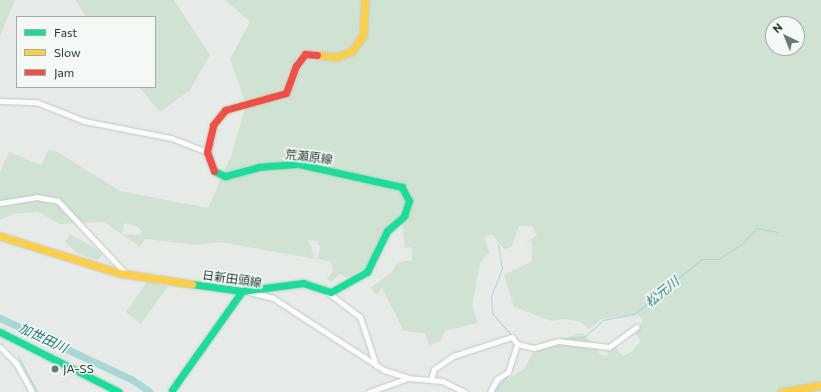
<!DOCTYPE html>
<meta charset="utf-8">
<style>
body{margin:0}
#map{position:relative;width:821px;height:392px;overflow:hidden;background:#e6ebe8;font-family:Commissioner,"Noto Sans JP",sans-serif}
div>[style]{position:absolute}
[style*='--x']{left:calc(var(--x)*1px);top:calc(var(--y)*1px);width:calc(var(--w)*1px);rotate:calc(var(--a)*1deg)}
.green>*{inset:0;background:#d0e3d3}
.stream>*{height:1px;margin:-0.5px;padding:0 0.5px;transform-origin:0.5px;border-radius:0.5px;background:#a8d8d6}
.river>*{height:7px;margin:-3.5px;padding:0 3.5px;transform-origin:3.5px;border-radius:3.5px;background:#a8d8d6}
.roads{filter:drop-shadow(0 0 1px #c3c8c5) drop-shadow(0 0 1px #c3c8c5)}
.street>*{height:5px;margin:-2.5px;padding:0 2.5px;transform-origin:2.5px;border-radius:2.5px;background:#fbfcfc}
.fast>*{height:7px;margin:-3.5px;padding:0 3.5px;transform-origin:3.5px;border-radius:3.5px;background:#16e098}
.slow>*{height:7px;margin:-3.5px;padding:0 3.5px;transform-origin:3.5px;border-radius:3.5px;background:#ffcf43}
.jam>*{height:7px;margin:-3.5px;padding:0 3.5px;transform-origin:3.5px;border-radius:3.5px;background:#f24e42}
.dots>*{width:11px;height:11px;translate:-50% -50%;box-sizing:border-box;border:2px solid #f5f9f6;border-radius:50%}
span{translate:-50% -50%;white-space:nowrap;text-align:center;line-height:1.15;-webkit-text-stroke:3px #f5f9f6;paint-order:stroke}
.street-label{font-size:12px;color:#243e32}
.poi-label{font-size:12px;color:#243e32}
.left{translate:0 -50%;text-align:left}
.water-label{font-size:13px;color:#207878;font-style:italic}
.legend{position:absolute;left:16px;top:16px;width:140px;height:72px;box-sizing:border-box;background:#f5f9f6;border:1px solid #a1aea8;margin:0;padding:5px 7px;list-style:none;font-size:12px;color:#243e32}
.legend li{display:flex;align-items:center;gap:8px;height:20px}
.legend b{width:20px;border:1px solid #a1aea8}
.north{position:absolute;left:765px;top:16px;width:40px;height:40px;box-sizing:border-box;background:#f5f9f6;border:1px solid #a1aea8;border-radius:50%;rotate:317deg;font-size:11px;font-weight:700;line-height:16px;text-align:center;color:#243e32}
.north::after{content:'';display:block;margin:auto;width:14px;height:18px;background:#687b72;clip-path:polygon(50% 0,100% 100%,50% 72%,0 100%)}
</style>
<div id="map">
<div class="green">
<div style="clip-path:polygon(0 0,15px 0,0 36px)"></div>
<div style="clip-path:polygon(76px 0,174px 0,210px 55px,190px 90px,160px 112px,139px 87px,155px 87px,155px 17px,86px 17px)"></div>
<div style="clip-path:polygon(evenodd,225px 0,821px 0,821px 392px,496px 392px,500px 384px,524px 369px,533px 353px,576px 334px,583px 333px,601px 355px,607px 356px,608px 350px,615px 347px,623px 356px,633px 351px,640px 341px,636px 333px,643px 320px,638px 315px,601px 319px,589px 329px,581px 322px,565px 319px,552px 321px,514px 307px,504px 275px,532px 261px,532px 240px,524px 244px,537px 235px,532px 226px,519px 226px,512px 246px,505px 250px,491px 234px,485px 237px,489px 253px,480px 263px,472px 306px,478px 323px,445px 331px,440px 342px,429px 345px,425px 333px,404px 331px,382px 288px,377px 295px,370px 288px,392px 272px,397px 263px,412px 260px,412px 247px,405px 248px,401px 214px,382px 233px,366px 268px,347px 278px,340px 274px,332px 281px,326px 279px,333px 272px,331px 262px,317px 259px,320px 248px,317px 241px,308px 240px,315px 259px,219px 242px,198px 245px,145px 239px,140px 247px,104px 222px,60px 224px,38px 212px,13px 214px,0 220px,0 172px,9px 152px,41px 165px,48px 150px,56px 151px,120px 191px,208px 208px,231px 156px,246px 105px,230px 59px,250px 22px,225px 0,773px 24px,797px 24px,797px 48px,773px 48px,773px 24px,225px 0,124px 223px,136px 226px,142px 231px,141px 235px,122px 234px,124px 223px)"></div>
<div style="clip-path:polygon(70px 234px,96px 249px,102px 255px,98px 260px,78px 254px,65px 242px)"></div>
<div style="clip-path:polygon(147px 282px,168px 286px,141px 324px,126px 312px)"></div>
</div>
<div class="stream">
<div style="--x:498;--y:244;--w:24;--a:81"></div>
<div style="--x:502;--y:268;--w:31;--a:111"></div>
<div style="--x:491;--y:297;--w:16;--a:86"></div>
<div style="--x:492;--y:313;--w:29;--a:49"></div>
<div style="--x:555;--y:339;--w:29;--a:-4"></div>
<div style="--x:584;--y:337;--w:25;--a:-42"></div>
<div style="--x:603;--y:320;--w:32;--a:-11"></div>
<div style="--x:634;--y:314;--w:87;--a:-39"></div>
<div style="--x:702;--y:259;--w:16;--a:0"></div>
<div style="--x:718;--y:259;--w:28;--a:-32"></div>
<div style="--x:742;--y:244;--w:22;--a:-47"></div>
<div style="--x:757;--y:228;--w:21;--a:11"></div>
<div style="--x:18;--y:356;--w:41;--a:62.2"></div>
<div style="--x:509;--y:374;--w:15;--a:-67"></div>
<div style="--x:494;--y:392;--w:21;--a:-51"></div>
</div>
<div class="river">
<div style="--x:0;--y:318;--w:145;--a:25"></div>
<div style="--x:131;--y:379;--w:23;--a:34"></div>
</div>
<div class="roads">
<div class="street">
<div style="--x:0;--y:101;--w:36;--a:2"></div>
<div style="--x:36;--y:102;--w:52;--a:21.6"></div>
<div style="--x:84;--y:121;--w:89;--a:11.1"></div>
<div style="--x:171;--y:138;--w:39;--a:21"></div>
<div style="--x:0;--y:203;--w:36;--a:-9"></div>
<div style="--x:36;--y:197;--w:22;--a:10"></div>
<div style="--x:58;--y:201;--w:100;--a:47"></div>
<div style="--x:249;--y:292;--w:25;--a:14"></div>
<div style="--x:273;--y:298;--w:132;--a:33"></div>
<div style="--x:384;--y:370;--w:25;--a:18"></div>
<div style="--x:408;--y:378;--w:34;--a:5"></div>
<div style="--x:442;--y:381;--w:25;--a:26"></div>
<div style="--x:327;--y:292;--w:41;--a:37.1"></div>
<div style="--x:360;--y:317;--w:51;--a:71.6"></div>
<div style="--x:0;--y:347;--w:23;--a:45"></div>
<div style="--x:16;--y:363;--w:33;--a:61"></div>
<div style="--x:431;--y:380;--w:11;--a:-75"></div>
<div style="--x:434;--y:369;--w:23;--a:-34"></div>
<div style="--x:453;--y:356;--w:62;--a:-17.9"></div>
<div style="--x:512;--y:337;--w:9;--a:54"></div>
<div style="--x:517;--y:344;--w:17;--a:13"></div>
<div style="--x:534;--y:348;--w:25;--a:-16"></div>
<div style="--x:558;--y:341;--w:51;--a:6.7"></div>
<div style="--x:609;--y:347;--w:34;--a:-36"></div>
<div style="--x:369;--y:392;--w:41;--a:-19.7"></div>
<div style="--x:490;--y:392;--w:15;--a:-62"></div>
<div style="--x:497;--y:379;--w:13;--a:-32"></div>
<div style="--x:508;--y:372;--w:29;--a:-72"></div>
</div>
<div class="fast">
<div style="--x:192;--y:284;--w:50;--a:8"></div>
<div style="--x:242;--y:291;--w:62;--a:-7.5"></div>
<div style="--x:303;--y:283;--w:29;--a:18"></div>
<div style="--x:331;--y:292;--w:41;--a:-29.1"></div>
<div style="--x:367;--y:272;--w:46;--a:-64"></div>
<div style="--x:387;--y:231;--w:23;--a:-41"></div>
<div style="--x:404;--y:216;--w:16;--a:-72"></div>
<div style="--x:409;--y:201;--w:16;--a:-117"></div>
<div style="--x:402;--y:187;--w:107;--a:-167.5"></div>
<div style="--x:298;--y:164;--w:39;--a:176"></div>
<div style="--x:259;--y:167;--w:35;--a:165"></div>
<div style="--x:225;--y:176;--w:12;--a:-156"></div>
<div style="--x:0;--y:332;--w:133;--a:26.8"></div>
<div style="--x:172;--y:390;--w:121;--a:-54.7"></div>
</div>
<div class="slow">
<div style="--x:317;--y:55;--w:20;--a:6"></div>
<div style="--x:337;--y:57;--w:16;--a:-22"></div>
<div style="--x:352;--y:51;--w:19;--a:-55"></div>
<div style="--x:363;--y:35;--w:35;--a:-87"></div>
<div style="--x:0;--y:236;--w:125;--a:17.3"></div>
<div style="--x:119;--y:273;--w:74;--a:8.6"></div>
<div style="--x:781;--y:392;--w:41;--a:-9.9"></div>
</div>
<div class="jam">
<div style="--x:214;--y:171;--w:20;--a:-110"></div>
<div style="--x:207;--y:152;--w:28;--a:-77"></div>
<div style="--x:213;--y:125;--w:19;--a:-51"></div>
<div style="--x:225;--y:110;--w:63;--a:-15.6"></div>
<div style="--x:286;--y:93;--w:29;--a:-70"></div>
<div style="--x:296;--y:66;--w:15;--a:-53"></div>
<div style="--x:305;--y:54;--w:12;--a:5"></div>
</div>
</div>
<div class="dots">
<div style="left:55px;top:369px;background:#687b72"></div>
</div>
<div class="street-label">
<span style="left:309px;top:157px;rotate:7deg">荒瀬原線</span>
<span style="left:232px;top:279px;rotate:8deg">日新田頭線</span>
</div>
<div class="poi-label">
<span class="left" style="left:63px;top:369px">JA-SS</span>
</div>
<div class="water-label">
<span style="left:662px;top:292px;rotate:-39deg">松元川</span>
<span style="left:43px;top:338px;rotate:25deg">加世田川</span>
</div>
<ul class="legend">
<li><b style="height:5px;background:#16e098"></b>Fast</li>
<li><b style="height:5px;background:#ffcf43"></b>Slow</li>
<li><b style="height:5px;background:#f24e42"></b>Jam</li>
</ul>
<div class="north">N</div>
</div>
